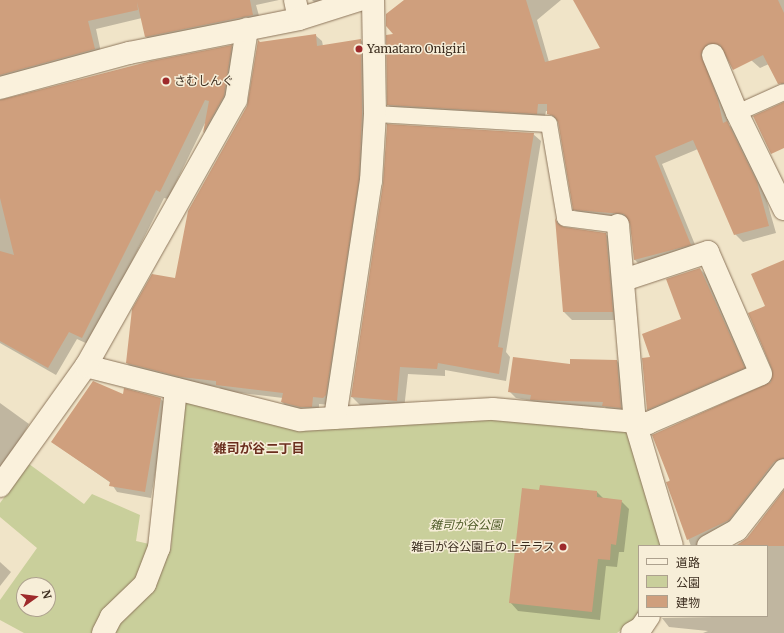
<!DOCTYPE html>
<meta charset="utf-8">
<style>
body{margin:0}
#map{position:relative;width:784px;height:633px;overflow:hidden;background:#f0e4c8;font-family:Merriweather,"Noto Sans JP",serif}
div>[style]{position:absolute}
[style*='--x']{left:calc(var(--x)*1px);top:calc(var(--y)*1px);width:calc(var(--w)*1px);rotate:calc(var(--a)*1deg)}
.green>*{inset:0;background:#c9cf9b}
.shadow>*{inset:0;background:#0003}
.building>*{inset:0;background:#cf9f7d}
.roads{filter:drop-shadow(0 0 1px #8d765c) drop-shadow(0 0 1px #8d765c)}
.lane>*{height:16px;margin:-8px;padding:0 8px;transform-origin:8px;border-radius:8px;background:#faf1dc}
.street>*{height:22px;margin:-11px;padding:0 11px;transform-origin:11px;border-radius:11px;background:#faf1dc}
.secondary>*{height:22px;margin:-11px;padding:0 11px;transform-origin:11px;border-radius:11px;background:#faf1dc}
.dots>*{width:11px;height:11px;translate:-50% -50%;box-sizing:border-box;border:2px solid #f7eed8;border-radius:50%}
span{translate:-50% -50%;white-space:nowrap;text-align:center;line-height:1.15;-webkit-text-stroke:3px #f7eed8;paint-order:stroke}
.poi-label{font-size:12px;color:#3d2e20}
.left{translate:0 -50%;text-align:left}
.right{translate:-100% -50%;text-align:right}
.park-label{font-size:12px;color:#4d5a26;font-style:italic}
.neighbourhood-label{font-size:13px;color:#6b2e1e;font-weight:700}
.legend{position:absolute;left:638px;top:545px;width:130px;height:72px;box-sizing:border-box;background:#f7eed8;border:1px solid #ada18e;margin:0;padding:5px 7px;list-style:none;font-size:12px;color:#3d2e20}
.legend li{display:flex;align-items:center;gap:8px;height:20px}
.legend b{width:20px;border:1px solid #ada18e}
.north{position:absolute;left:16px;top:577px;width:40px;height:40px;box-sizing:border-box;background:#f7eed8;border:1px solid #ada18e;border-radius:50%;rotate:76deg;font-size:11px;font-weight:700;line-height:16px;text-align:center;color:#3d2e20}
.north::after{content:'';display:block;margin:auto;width:14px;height:18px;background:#9e2a2b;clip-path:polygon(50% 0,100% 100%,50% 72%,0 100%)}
</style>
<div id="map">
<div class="green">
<div style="clip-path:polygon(evenodd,181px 396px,223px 409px,477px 416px,630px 430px,663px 546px,639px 546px,639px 616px,617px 633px,24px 633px,0 620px,0 600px,37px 548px,0 517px,0 503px,29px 464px,84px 504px,92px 494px,140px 515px,136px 541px,171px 549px,181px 396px,24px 585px,48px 585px,48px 609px,24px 609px,24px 585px)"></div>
</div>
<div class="shadow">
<div style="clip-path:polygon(0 0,279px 0,256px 5px,261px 23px,154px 44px,146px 37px,142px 18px,96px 29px,102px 57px,0 87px)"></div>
<div style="clip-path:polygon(312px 0,332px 0,316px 4px)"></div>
<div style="clip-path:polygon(410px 0,561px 0,537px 20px,549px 62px,601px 49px,575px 0,784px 0,784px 89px,769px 64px,760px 68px,751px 60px,717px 51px,729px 125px,735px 130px,764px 191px,776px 233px,743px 242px,735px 234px,698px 149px,662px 164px,698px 252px,642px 267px,635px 260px,630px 221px,582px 217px,574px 209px,559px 123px,548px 111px,546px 111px,544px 121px,396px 113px,388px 105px,395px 35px)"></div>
<div style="clip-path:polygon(315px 35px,322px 41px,323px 46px,361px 40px,367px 47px,369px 121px,330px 405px,319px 404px,319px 413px,289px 409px,282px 402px,283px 398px,223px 391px,219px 387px,189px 384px,134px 370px,127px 363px,175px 280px,248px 106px,260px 43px)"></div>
<div style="clip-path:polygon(232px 46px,239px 54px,231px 104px,211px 140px,204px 133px,206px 121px,168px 199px,164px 198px,90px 345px,77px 339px,56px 375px,0 343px,0 100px)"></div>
<div style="clip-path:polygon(533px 134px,541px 141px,506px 352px,510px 357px,506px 381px,445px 370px,445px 376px,408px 374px,404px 409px,360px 405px,352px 397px)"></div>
<div style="clip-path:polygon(557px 221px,563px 228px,606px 234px,614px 242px,621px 320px,572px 320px,564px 312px)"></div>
<div style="clip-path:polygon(784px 261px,784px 469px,705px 546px,691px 546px,667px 483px,774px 376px,750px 314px,766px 306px)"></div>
<div style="clip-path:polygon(700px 269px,708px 277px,752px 375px,655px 417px,647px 410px,652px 358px,683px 320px)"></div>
<div style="clip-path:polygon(617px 361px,623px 367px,627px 414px,610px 412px,605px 407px,538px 406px,532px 401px,516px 398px,510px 392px,571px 365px)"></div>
<div style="clip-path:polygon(124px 395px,161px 399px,167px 405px,151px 498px,117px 492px,111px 483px,52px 442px)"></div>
<div style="clip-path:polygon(0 403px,29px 424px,0 476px)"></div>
<div style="clip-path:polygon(784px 490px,784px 633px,703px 633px,708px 631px,669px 627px,662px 618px,767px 616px,767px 546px,735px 546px,748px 538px)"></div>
<div style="clip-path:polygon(540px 491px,597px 492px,603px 498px,621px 501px,629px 509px,624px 552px,619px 552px,617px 567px,606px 566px,600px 620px,518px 611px,510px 602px)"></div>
<div style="clip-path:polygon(0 562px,11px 572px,0 586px)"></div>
</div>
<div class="building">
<div style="clip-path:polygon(0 0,250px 0,253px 15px,145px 37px,137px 2px,138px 10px,88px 21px,95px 49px,0 75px)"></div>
<div style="clip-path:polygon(404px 0,526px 0,545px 62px,600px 48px,573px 0,778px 0,784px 13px,784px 83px,778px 84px,763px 55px,733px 70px,720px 45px,708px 44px,701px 54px,718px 100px,723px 123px,727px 121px,757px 182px,769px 226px,734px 235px,693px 140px,655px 156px,691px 245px,634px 260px,630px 224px,624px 214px,573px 210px,558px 122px,554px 116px,547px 114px,547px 104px,538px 104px,537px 114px,387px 105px,386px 35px,393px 34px,386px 26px,386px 14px)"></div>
<div style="clip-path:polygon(316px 34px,317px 46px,361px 39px,362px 114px,359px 180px,326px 395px,323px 398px,313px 397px,312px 407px,300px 407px,281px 402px,283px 393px,216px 385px,216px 381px,181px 377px,126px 363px,132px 309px,152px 274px,175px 278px,188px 211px,247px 106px,258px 40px,260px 42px)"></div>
<div style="clip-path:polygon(232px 45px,224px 96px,203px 133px,209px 101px,205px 100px,160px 192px,156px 190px,82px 338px,69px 332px,48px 368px,0 341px,0 251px,14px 255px,0 198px,0 100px,151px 61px)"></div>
<div style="clip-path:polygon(784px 102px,784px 148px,771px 154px,753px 116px)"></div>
<div style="clip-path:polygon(387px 124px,534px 133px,498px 347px,503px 348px,499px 374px,438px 363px,437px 369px,400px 367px,397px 401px,351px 397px,383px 183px)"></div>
<div style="clip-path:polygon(555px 218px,558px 224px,564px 227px,606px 233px,613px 312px,563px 312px)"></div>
<div style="clip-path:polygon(784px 260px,784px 458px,774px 462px,729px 520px,687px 540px,666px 482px,670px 481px,652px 435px,771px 382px,772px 369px,748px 313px,765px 306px,751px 274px)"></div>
<div style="clip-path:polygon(700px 268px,745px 368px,647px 410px,642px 358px,650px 357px,642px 334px,681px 319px,666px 279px)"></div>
<div style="clip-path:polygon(513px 357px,570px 364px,570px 359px,617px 360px,621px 408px,602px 406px,603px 402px,530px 400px,531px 395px,508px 392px)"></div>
<div style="clip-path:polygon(93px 381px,123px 394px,124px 388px,161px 398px,145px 492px,109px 486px,110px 482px,51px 442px)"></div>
<div style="clip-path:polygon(540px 485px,597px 491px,597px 497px,622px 500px,616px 545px,611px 544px,610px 560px,598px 559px,592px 612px,509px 603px,522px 488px,539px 490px)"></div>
<div style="clip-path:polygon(784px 490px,784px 546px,736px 546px,747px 538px)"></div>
</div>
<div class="roads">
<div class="lane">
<div style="--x:737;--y:113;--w:51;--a:-24.1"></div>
<div style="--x:375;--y:114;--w:174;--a:3.3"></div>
<div style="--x:549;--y:124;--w:95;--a:80.3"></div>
<div style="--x:565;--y:218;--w:53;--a:7.5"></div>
</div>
<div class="street">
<div style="--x:295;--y:0;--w:19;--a:78"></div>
<div style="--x:713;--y:55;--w:63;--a:67.5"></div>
<div style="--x:737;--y:113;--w:107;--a:63.9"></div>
<div style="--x:618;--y:225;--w:198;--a:85.1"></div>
<div style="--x:635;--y:422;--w:129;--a:73.4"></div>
<div style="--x:86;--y:366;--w:221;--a:14.2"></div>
<div style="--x:300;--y:420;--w:193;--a:-3.3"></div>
<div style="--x:493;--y:409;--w:156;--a:5.2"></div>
<div style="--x:648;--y:423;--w:123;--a:-23.4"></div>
<div style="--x:761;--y:374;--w:133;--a:-113.5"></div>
<div style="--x:708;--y:252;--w:89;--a:161.6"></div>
<div style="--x:335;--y:418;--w:240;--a:-81.4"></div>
<div style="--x:371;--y:181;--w:67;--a:-86.6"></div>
<div style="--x:375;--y:114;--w:114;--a:-91"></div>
<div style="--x:0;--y:486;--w:148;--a:-54.4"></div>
<div style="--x:86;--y:366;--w:305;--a:-60.6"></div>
<div style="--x:236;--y:100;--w:72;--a:-81.2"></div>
<div style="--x:708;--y:546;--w:33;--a:-29"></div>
<div style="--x:737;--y:530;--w:76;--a:-51.9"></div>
<div style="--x:103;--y:633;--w:18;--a:-63"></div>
<div style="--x:111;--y:617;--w:47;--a:-44.1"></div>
<div style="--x:145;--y:584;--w:39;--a:-69"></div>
<div style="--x:159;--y:548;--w:160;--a:-83.9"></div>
<div style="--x:632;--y:633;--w:10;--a:-29"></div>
<div style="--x:641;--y:628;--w:14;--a:-56"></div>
</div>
<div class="secondary">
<div style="--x:0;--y:88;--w:134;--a:-15.2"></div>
<div style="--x:129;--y:53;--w:173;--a:-11.3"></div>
<div style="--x:299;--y:19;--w:63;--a:-17.6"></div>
</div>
</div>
<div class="dots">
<div style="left:359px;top:49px;background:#9e2a2b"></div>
<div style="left:166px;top:81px;background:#9e2a2b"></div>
<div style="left:563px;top:547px;background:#9e2a2b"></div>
</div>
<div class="poi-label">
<span class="left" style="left:367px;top:49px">Yamataro Onigiri</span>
<span class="left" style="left:174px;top:81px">さむしんぐ</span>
<span class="right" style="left:555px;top:547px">雑司が谷公園丘の上テラス</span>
</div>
<div class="park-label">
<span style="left:466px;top:525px">雑司が谷公園</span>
</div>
<div class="neighbourhood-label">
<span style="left:259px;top:449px">雑司が谷二丁目</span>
</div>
<ul class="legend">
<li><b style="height:5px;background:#faf1dc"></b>道路</li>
<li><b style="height:11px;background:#c9cf9b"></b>公園</li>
<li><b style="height:11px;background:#cf9f7d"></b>建物</li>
</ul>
<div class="north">N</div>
</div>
